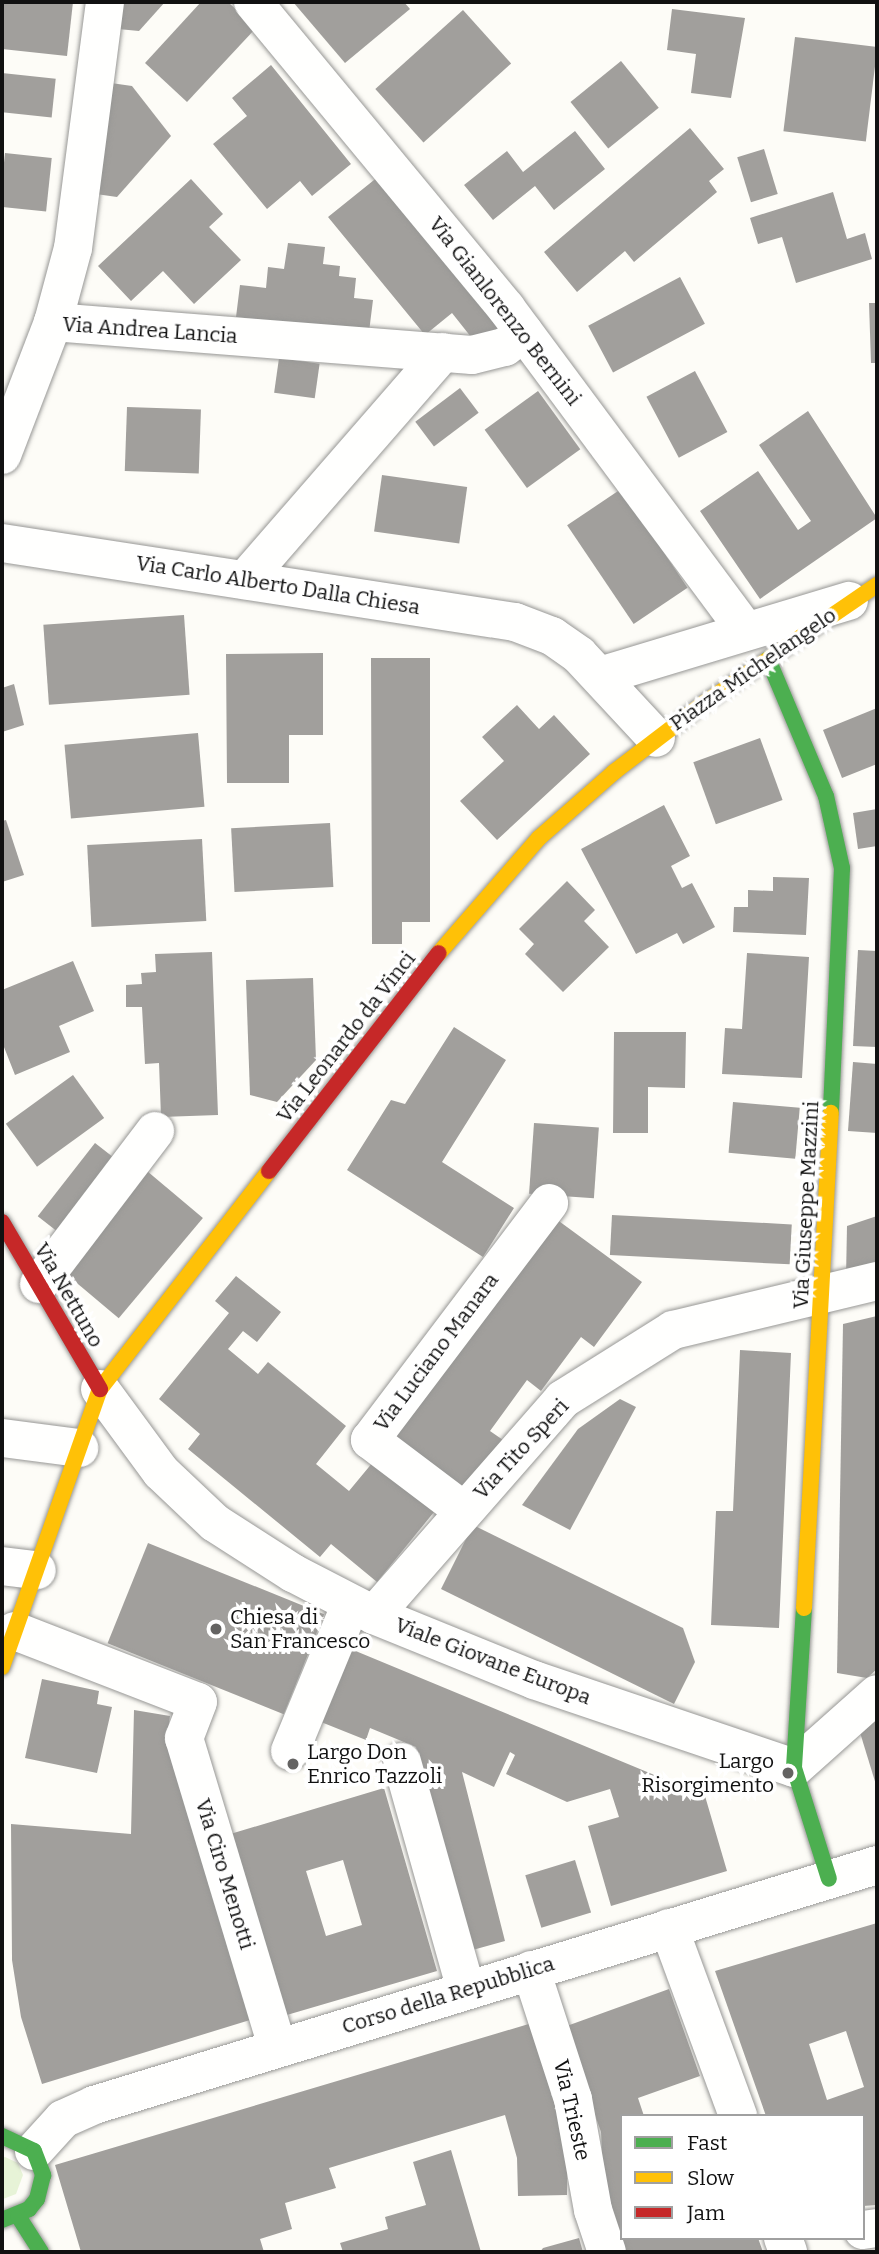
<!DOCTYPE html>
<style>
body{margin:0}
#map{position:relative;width:879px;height:2254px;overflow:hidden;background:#fdfcf7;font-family:Bitter,serif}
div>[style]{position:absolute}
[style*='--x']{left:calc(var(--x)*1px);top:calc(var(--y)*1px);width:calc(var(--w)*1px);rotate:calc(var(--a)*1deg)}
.green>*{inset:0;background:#e7f3d7}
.building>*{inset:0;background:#a19f9c;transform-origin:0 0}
.roads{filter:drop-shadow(0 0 2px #979795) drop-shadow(0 0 2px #979795)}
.street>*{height:38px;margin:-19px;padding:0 19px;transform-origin:19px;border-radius:19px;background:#fffffe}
.fast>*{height:16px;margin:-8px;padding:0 8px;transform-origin:8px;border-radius:8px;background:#4caf50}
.slow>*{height:16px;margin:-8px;padding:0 8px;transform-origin:8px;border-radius:8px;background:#ffc107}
.jam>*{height:16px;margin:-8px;padding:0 8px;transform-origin:8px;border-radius:8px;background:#c62828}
.dots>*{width:19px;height:19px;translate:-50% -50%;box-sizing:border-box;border:4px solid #fff;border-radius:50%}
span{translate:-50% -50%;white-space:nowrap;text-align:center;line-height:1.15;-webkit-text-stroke:7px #fff;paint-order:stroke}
.street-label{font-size:21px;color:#111}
.poi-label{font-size:21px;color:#111}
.left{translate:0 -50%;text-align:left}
.right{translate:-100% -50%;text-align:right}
.frame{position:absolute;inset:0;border:4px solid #111;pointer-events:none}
.legend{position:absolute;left:620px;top:2114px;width:245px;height:126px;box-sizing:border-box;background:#fff;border:2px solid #a0a0a0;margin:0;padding:9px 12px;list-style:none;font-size:21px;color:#111}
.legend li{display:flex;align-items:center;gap:14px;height:35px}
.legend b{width:35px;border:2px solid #a0a0a0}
</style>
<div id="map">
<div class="green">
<div style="clip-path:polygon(5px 2157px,18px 2163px,23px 2175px,16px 2194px,3px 2199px,2px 2158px)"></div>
</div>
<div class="building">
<div style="clip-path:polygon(2px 2px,73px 2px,67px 56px,2px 49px)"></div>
<div style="clip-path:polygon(122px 2px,165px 2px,139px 31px,118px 29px)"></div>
<div style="clip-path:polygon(201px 2px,228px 2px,256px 28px,187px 102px,145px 63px)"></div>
<div style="clip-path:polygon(293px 2px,404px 2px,410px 9px,345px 63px)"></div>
<div style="clip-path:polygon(672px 9px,745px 18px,731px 98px,691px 93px,696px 54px,667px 50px)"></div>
<div style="left:463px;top:10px;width:72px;height:118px;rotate:48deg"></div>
<div style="left:795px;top:37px;width:83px;height:95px;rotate:7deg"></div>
<div style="left:621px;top:61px;width:60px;height:65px;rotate:51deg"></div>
<div style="clip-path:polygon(271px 65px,351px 164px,312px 196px,300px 181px,267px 209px,213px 144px,247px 116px,232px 98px)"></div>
<div style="left:2px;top:73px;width:54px;height:39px;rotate:6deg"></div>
<div style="clip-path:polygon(111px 83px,132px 86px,171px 136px,117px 197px,96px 194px)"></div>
<div style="clip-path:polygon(690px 128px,724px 169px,709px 181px,717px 192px,634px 262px,625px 251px,577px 292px,544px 252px)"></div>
<div style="clip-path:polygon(575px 131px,605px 169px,554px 210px,535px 186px,493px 220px,464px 185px,507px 151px,523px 172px)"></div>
<div style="left:764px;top:149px;width:47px;height:28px;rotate:73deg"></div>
<div style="left:5px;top:153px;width:47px;height:54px;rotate:6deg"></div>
<div style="clip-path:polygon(379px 176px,508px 335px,475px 342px,452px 313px,425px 335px,328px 217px)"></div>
<div style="clip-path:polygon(191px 179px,223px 214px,209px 227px,241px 260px,194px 304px,163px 271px,131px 301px,98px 266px)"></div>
<div style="clip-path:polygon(833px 192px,847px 239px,865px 233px,872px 259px,796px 283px,782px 237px,758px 244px,750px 218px)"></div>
<div style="clip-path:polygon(288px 243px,325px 247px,323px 264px,340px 266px,339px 276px,356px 278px,354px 298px,373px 300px,369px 332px,236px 317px,240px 285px,266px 288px,268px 267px,284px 269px)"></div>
<div style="left:680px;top:277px;width:53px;height:104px;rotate:62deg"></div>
<div style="clip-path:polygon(869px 303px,877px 303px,877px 363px,871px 363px)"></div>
<div style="left:279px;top:358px;width:41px;height:35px;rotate:8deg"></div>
<div style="left:695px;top:371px;width:69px;height:55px;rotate:62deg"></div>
<div style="left:460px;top:388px;width:31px;height:56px;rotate:53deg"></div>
<div style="left:538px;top:391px;width:72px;height:66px;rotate:54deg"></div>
<div style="left:127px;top:407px;width:74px;height:64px;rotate:2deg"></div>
<div style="clip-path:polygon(808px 411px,877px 518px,760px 599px,700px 511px,758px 471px,798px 530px,811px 521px,759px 445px)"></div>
<div style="left:382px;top:475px;width:86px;height:57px;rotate:8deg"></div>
<div style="left:621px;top:489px;width:119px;height:65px;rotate:56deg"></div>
<div style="left:184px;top:615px;width:80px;height:141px;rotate:86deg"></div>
<div style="clip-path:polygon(323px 653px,323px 735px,289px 735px,289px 783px,227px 783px,226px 654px)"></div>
<div style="clip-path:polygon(371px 658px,430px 658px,430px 922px,402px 922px,402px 944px,372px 944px)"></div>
<div style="clip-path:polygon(14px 684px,24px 725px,2px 732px,2px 688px)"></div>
<div style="clip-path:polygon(517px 705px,539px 729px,554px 715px,590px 754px,497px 840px,460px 801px,504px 761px,482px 737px)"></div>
<div style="clip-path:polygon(877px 708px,877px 764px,842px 778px,823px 730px)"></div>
<div style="left:198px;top:733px;width:74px;height:134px;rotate:85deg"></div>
<div style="left:760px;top:738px;width:66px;height:71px;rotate:70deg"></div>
<div style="clip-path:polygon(664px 805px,690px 856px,671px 866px,682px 888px,692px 883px,715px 927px,683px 944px,677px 933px,636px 954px,581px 849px)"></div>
<div style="clip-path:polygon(877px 809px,877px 846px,858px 849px,853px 813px)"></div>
<div style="clip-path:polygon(6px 820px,24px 875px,2px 882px,2px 821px)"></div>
<div style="left:330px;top:823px;width:64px;height:99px;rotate:87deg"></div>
<div style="left:202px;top:839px;width:82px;height:115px;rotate:87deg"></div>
<div style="clip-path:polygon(773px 877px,809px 878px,806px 935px,733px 932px,734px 907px,748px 907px,748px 890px,773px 891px)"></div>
<div style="clip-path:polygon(567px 881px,595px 910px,584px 921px,609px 947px,563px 992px,525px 954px,534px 944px,519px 929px)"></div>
<div style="clip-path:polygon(858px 950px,877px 951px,877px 1047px,853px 1046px)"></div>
<div style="clip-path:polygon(212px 952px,218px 1115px,161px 1117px,159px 1063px,145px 1064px,142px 1007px,126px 1007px,126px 985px,142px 984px,141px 973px,156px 972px,155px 954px)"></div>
<div style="clip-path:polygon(747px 953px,809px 957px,802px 1078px,722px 1074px,725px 1028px,742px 1029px)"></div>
<div style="clip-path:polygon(73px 961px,94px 1011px,59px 1026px,70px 1052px,15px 1075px,2px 1042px,2px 990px)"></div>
<div style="clip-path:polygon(313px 978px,316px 1060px,277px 1102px,250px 1095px,246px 980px)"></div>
<div style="clip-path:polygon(454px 1027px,506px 1060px,442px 1162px,514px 1208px,483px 1257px,347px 1170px,391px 1100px,405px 1104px)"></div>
<div style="clip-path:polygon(614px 1032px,686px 1032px,685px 1088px,648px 1087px,648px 1133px,613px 1133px)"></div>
<div style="clip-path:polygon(853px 1062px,877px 1064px,877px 1133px,848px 1131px)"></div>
<div style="left:73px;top:1075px;width:53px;height:83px;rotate:54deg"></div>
<div style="left:733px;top:1102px;width:67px;height:51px;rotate:5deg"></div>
<div style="left:534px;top:1123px;width:65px;height:71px;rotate:4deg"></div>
<div style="left:95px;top:1143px;width:24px;height:93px;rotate:38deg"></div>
<div style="left:147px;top:1171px;width:73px;height:131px;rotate:40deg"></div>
<div style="left:612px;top:1215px;width:180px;height:40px;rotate:3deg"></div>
<div style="clip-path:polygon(552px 1216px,642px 1282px,594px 1347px,581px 1337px,541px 1391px,527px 1380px,490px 1431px,503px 1440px,460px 1498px,385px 1443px)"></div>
<div style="clip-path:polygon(877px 1216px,877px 1268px,846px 1278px,847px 1226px)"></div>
<div style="clip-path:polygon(236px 1276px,281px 1312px,257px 1342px,243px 1331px,228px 1349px,258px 1374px,268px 1362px,346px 1426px,316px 1464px,349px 1491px,373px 1462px,434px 1512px,377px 1582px,331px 1544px,320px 1557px,188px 1449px,200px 1434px,159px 1399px,229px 1313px,215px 1301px)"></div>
<div style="clip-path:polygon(877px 1316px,877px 1669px,867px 1678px,837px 1673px,843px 1324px)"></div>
<div style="clip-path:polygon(740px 1350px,791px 1353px,779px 1628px,711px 1625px,716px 1511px,733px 1511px)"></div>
<div style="clip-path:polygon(620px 1399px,636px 1407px,570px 1530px,522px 1505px,578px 1429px)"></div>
<div style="clip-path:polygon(473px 1525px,683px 1628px,695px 1662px,674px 1704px,441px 1589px)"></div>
<div style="left:148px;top:1543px;width:190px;height:108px;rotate:22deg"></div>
<div style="clip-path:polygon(346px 1647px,705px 1796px,727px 1871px,611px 1906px,588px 1826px,619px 1817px,610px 1789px,567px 1802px,506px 1774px,515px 1755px,510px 1752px,494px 1787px,462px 1772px,505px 1941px,469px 1951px,416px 1747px,370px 1728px,366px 1740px,316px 1720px)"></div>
<div style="clip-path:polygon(42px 1679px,99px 1691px,97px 1704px,112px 1707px,97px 1773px,25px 1758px)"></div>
<div style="clip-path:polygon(134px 1710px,170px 1716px,167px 1737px,250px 2020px,42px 2084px,21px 2017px,12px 1960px,11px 1824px,131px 1834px)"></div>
<div style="clip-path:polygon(877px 1712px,877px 1788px,858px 1726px)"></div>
<div style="clip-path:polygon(evenodd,384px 1788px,437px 1971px,280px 2017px,227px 1835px,384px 1788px,343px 1860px,362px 1925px,326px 1936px,306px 1871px,343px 1860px)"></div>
<div style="left:575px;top:1860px;width:55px;height:52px;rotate:73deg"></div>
<div style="clip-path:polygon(evenodd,877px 1923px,877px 2205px,863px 2206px,863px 2116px,766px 2116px,715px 1971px,877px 1923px,846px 2031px,864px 2087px,827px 2100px,809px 2044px,846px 2031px)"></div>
<div style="clip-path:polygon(669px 1989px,700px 2076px,638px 2098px,644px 2116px,622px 2116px,622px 2238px,758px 2238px,763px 2252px,624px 2252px,604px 2194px,601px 2132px,564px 2027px)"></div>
<div style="clip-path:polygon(532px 2023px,567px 2142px,567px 2195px,518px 2196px,517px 2158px,505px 2115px,329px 2168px,336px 2188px,285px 2203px,292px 2229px,260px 2239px,264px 2252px,81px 2252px,55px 2165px)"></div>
<div style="clip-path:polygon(451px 2150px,481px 2252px,343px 2252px,340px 2243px,388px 2229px,385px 2217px,426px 2205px,413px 2162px)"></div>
<div style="clip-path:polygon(579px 2238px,583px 2252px,540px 2252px,543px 2248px)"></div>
</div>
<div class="roads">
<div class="street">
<div style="--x:105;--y:2;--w:248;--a:97.4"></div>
<div style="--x:73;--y:248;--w:77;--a:105.1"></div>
<div style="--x:53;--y:322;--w:420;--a:4.5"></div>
<div style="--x:472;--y:355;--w:34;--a:-14"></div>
<div style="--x:505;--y:347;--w:24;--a:-38"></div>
<div style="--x:253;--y:2;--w:397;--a:50.4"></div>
<div style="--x:506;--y:308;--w:401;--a:53.4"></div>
<div style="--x:2;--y:455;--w:142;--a:-69"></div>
<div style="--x:2;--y:543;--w:519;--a:8.75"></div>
<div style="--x:515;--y:622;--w:40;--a:21"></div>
<div style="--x:552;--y:636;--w:33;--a:35"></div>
<div style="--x:579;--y:655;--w:113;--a:47.1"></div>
<div style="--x:245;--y:580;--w:302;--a:-49"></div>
<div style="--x:600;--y:676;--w:260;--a:-16.8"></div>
<div style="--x:39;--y:1284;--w:192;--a:-52.8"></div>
<div style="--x:100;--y:1389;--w:103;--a:53.7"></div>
<div style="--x:161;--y:1472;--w:74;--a:43.4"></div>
<div style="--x:215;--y:1523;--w:93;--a:32.7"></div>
<div style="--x:293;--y:1573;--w:91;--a:27.4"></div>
<div style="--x:374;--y:1615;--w:173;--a:22.1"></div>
<div style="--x:534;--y:1680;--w:274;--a:18.7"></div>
<div style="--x:794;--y:1768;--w:111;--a:-41.7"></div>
<div style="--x:2;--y:1438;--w:78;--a:7.4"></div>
<div style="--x:464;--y:1511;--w:118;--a:-142.9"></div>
<div style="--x:370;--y:1440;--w:297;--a:-52.9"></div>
<div style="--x:2;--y:1566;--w:35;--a:7"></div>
<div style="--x:374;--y:1615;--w:287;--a:-48.8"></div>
<div style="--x:563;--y:1399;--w:130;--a:-32.1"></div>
<div style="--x:673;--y:1330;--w:210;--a:-13.5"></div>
<div style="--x:15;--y:1631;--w:196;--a:21.2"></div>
<div style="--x:198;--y:1702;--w:39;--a:111"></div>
<div style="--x:184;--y:1738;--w:323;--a:73.2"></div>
<div style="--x:290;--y:1751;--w:159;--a:-67.5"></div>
<div style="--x:402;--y:1762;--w:236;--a:74.3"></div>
<div style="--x:669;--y:1928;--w:200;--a:69.8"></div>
<div style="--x:531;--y:1970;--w:136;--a:72"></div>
<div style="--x:573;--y:2099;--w:113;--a:79.8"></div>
<div style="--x:593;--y:2210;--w:44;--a:71.6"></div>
<div style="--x:34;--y:2151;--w:43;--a:-47.8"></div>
<div style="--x:63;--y:2119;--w:34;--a:-24"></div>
<div style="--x:94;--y:2105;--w:819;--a:-17.04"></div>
<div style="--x:863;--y:2230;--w:14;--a:-8"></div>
<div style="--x:783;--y:2238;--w:15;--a:70"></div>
</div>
<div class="fast">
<div style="--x:768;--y:659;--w:149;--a:67.1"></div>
<div style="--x:826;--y:796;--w:74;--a:77.5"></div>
<div style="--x:842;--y:868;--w:245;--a:92.6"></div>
<div style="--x:804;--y:1608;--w:160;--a:93.6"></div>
<div style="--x:794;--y:1768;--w:116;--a:72.5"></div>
<div style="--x:2;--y:2136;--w:35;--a:25"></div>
<div style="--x:34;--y:2151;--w:26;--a:69"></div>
<div style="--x:43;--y:2175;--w:25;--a:104"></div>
<div style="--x:37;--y:2199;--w:13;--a:129"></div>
<div style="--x:29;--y:2209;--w:29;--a:158"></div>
<div style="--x:18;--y:2216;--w:43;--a:57.4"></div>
</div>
<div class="slow">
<div style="--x:439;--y:953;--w:152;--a:-49"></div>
<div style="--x:539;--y:838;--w:100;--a:-41.3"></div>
<div style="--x:614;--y:772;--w:112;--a:-37.4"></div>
<div style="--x:703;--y:704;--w:211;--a:-34.4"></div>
<div style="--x:804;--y:1608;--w:496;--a:-86.9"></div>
<div style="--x:2;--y:1667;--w:295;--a:-70.6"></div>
<div style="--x:100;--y:1389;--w:276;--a:-52.2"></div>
</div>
<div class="jam">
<div style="--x:269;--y:1171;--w:276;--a:-52.1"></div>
<div style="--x:2;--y:1222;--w:194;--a:59.6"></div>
</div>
</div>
<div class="dots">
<div style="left:216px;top:1629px;background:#646362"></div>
<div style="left:293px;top:1764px;background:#646362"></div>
<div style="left:788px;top:1773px;background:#646362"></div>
</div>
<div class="street-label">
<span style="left:505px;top:311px;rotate:52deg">Via Gianlorenzo Bernini</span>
<span style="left:150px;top:330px;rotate:4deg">Via Andrea Lancia</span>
<span style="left:278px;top:585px;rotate:9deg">Via Carlo Alberto Dalla Chiesa</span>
<span style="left:753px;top:669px;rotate:-35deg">Piazza Michelangelo</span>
<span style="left:346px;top:1037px;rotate:-52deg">Via Leonardo da Vinci</span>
<span style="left:806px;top:1205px;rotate:-87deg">Via Giuseppe Mazzini</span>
<span style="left:69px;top:1295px;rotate:60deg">Via Nettuno</span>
<span style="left:436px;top:1352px;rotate:-53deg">Via Luciano Manara</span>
<span style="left:521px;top:1449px;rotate:-47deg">Via Tito Speri</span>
<span style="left:493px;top:1661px;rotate:21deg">Viale Giovane Europa</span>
<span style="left:225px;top:1874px;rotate:73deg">Via Ciro Menotti</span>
<span style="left:448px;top:1995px;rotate:-17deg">Corso della Repubblica</span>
<span style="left:572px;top:2110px;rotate:77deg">Via Trieste</span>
</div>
<div class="poi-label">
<span class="left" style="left:230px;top:1629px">Chiesa di<br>San Francesco</span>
<span class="left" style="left:307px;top:1764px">Largo Don<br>Enrico Tazzoli</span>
<span class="right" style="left:774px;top:1773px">Largo<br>Risorgimento</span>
</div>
<div class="frame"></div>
<ul class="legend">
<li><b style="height:9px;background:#4caf50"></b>Fast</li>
<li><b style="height:9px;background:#ffc107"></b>Slow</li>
<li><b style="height:9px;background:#c62828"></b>Jam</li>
</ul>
</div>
